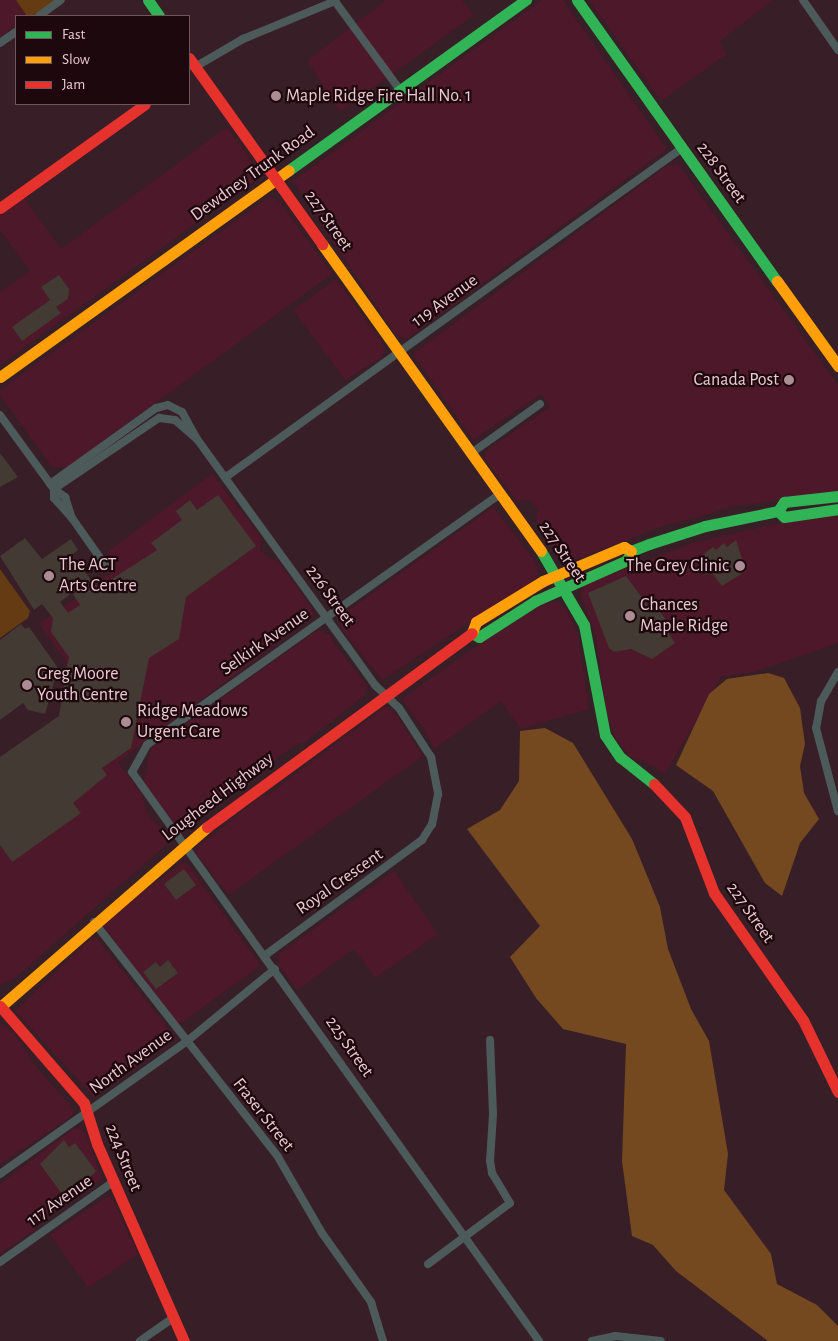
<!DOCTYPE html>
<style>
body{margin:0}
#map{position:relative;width:838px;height:1341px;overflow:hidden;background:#381e26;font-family:"Alegreya Sans",sans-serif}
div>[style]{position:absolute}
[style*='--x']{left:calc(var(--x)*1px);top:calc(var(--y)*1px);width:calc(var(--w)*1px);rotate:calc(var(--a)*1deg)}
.built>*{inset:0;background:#4d1829;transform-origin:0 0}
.green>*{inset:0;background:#643b13}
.forest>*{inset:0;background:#754920}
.building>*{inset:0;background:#423a33;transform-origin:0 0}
.street>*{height:8px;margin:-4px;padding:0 4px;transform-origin:4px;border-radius:4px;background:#4c5a5a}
.fast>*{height:11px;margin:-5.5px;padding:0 5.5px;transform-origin:5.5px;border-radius:5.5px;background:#30b455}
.slow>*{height:11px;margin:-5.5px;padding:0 5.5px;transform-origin:5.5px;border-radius:5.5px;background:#ff9f0a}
.jam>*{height:11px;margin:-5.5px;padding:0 5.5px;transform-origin:5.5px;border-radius:5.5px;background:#e5322d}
.dots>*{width:14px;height:14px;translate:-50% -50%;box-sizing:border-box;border:2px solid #1d080e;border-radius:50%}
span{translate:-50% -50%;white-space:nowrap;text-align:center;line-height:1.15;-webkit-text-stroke:4.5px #1d080e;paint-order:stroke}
.poi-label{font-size:18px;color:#eac9d0}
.left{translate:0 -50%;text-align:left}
.right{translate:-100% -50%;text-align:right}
.street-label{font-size:18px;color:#eac9d0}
.legend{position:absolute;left:15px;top:15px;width:175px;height:90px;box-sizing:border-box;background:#1d080e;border:1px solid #6f555c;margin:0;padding:6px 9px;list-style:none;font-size:15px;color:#eac9d0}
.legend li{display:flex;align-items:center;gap:10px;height:25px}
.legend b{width:25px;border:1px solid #6f555c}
</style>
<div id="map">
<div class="built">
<div style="clip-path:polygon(0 0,51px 0,28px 16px,16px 16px,16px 25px,0 37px)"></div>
<div style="clip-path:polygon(386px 0,462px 0,474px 15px,340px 112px,307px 61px)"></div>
<div style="clip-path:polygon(542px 0,563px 0,667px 149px,408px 338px,397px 337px,293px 181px)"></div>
<div style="clip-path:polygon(589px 0,773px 0,719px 42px,727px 54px,661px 101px)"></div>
<div style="clip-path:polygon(227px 127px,256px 168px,256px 180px,0 365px,0 292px,30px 271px,0 230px,0 215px,24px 198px,61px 249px)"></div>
<div style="clip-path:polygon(678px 164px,838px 385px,838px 492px,736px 506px,660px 527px,581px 558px,567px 559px,536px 521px,537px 509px,530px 500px,517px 501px,484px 458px,487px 450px,550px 407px,541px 394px,473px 440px,413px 354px,668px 165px)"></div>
<div style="clip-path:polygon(269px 197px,279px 201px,332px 274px,68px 467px,52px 467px,0 395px,0 390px)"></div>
<div style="clip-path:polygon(336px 279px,385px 347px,382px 357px,345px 380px,293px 310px)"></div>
<div style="clip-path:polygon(212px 474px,261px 537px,260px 549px,268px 558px,278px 561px,312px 608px,313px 616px,118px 762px,142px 795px,147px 813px,166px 834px,166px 845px,15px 978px,0 985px,0 762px,58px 720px,66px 661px,39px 624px,116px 569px,107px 552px)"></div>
<div style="clip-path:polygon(493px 507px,535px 561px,538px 570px,536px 579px,382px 680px,340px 627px,338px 618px)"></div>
<div style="clip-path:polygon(838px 515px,838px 643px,755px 672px,721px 677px,665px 774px,642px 760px,631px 758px,617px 741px,607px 717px,596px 636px,581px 594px,583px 585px,692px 543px,779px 523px)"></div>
<div style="clip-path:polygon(557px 602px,567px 610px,578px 635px,589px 709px,521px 729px,501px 701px,434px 749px,423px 727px,403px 701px,404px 697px,504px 627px,543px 604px)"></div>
<div style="clip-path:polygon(318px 630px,331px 635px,332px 641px,367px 685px,365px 695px,304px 743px,297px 744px,219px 800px,187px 829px,175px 829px,144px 782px,150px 749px)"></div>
<div style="clip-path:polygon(385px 707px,393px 710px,423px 756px,229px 895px,197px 855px,198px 847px,261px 796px,268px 795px)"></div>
<div style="left:185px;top:861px;width:129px;height:104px;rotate:54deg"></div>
<div style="clip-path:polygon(394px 871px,438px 934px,375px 978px,354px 949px,297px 990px,278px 964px,279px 954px)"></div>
<div style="clip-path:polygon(96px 937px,176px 1038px,94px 1097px,15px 1011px,86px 943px)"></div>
<div style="clip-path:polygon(0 1023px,14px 1033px,35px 1065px,74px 1110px,72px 1116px,0 1164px)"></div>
<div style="clip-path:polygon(73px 1129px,80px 1128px,85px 1133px,102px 1179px,42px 1218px,34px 1230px,0 1254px,0 1184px)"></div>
<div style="clip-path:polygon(110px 1195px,138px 1254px,88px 1288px,50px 1235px)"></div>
</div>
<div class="green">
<div style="clip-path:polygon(16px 0,56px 0,33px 16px,27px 16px)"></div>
<div style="clip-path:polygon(0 569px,30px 611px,28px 618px,0 638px)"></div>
</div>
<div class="forest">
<div style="clip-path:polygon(768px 673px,784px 678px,800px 708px,805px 744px,800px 766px,804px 793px,819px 819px,800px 843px,782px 896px,765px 883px,713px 791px,676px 765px,709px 694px,727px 679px)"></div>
<div style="clip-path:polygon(545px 728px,573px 743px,632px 839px,660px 907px,668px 949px,691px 1009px,709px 1041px,728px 1154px,724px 1190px,771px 1254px,777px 1284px,817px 1305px,838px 1326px,838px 1341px,768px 1341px,676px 1271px,653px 1245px,632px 1236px,622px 1161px,626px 1044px,563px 1029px,536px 998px,510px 957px,540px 926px,467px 829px,500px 810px,519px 781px,520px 731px)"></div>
</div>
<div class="building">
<div style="clip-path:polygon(59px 275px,69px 289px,68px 299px,56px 307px,61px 313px,22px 341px,12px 327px,50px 300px,41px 287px)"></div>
<div style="clip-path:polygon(0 453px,18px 477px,0 487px)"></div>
<div style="clip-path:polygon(evenodd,218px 495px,256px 546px,186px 597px,179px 639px,149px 658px,131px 748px,102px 768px,107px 775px,73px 803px,81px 813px,12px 862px,0 845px,0 757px,59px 716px,69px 657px,51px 632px,53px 618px,42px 604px,34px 610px,0 556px,25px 538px,42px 559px,71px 539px,78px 550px,71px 555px,98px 588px,157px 550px,151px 543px,182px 520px,176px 511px,190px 500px,197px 510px,218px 495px,72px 593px,80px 605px,68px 613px,60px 602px,72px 593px)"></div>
<div style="clip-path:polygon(736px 540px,746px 571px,722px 586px,711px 572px,706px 575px,700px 557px,713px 547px,716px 550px,724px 543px,727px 547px)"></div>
<div style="clip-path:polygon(626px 576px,649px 607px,654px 604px,670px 625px,665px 628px,675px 643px,652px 659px,631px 649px,614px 652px,609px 648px,588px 593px)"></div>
<div style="clip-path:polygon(21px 624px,25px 629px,29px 627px,58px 668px,45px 714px,28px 710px,23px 703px,0 720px,0 640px)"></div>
<div style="left:184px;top:869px;width:20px;height:25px;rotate:53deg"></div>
<div style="clip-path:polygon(168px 960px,178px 973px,156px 989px,143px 972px,156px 962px,160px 967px)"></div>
<div style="clip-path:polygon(64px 1140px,69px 1147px,75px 1143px,96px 1171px,85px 1183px,82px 1179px,62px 1194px,40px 1164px)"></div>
</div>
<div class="street">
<div style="--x:334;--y:0;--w:112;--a:53.7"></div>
<div style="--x:803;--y:0;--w:61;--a:55"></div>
<div style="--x:39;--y:16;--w:27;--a:-36"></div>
<div style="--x:0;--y:43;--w:19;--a:-35"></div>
<div style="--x:195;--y:67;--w:56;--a:-30.3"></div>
<div style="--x:243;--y:39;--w:100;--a:-22.4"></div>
<div style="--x:0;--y:415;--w:92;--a:53.9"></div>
<div style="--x:54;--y:489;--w:14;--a:36"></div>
<div style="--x:65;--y:497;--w:22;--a:72"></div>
<div style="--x:72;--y:518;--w:57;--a:54.9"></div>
<div style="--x:470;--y:454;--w:86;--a:-35.5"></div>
<div style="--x:226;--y:477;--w:562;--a:-35.81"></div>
<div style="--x:50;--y:484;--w:130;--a:-35.6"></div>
<div style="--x:156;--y:408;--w:12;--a:-14"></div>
<div style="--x:168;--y:405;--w:16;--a:27"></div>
<div style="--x:182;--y:412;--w:31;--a:61"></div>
<div style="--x:197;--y:439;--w:256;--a:54.1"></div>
<div style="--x:347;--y:646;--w:48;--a:54.3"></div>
<div style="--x:375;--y:685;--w:33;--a:44"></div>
<div style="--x:399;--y:708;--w:59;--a:56.9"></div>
<div style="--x:431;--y:757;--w:38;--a:79"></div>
<div style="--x:438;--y:794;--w:31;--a:101"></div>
<div style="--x:432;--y:824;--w:19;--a:122"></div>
<div style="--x:422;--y:840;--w:196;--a:143.7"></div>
<div style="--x:54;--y:489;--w:127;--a:-34.1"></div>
<div style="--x:159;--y:418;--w:16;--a:7"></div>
<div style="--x:175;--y:420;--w:29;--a:41"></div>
<div style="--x:54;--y:489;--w:9;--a:90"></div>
<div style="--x:54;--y:498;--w:27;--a:48"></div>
<div style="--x:500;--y:494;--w:433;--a:144.6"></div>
<div style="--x:147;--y:745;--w:31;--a:119"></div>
<div style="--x:132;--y:772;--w:700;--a:54.42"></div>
<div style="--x:838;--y:672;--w:34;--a:120"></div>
<div style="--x:821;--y:701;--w:27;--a:100"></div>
<div style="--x:816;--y:728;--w:86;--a:75.2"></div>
<div style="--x:94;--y:922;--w:298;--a:51.9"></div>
<div style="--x:278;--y:1157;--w:88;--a:59.9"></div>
<div style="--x:322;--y:1233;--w:85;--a:54.6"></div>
<div style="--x:371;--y:1302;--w:41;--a:72.9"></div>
<div style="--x:0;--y:1174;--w:228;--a:-35.4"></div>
<div style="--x:186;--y:1042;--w:115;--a:-39.4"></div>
<div style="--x:0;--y:1262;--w:138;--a:-35.3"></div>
<div style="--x:428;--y:1264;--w:102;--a:-36.6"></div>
<div style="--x:510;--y:1203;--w:35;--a:-121"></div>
<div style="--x:492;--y:1173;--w:12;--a:-99"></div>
<div style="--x:490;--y:1161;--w:47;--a:-86.3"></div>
<div style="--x:493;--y:1114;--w:74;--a:-92.3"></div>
<div style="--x:140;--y:1341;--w:40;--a:-34.9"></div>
<div style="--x:592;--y:1341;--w:24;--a:-12"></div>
<div style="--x:615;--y:1336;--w:46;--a:6.2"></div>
</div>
<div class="fast">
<div style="--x:148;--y:0;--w:19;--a:55"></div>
<div style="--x:577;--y:0;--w:345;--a:54.6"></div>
<div style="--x:289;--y:170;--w:292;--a:-35.7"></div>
<div style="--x:778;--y:511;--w:8;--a:45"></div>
<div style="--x:784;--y:517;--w:55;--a:-8.4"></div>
<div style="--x:541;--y:551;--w:86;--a:59.8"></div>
<div style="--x:584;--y:625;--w:112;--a:79.2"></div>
<div style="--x:605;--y:735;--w:27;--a:56"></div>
<div style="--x:620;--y:757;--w:43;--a:38.5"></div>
<div style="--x:472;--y:633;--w:8;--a:30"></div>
<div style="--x:479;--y:637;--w:67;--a:-32.7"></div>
<div style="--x:535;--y:601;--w:101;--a:-24"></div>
<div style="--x:627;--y:560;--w:10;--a:-66"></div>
<div style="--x:631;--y:551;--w:19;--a:-21"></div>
<div style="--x:649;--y:544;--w:59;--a:-17.8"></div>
<div style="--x:705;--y:526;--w:75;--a:-11.6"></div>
<div style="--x:778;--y:511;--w:11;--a:-56"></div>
<div style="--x:784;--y:502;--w:54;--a:-6.3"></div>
</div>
<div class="slow">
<div style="--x:322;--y:244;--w:377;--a:54.5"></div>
<div style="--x:777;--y:281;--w:105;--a:54.3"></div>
<div style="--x:0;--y:377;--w:355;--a:-35.6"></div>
<div style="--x:472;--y:633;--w:12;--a:-70"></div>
<div style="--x:476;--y:622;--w:79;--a:-31.5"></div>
<div style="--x:543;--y:581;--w:88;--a:-22.8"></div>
<div style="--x:624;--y:547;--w:8;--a:30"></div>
<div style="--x:0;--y:1007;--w:274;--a:-41"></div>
</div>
<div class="jam">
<div style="--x:189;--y:58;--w:229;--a:54.4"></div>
<div style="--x:0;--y:208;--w:178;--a:-35.6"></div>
<div style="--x:654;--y:784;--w:45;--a:46.8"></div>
<div style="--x:685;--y:817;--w:81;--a:69.1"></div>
<div style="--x:714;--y:893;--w:155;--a:55"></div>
<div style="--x:803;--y:1020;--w:80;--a:64.1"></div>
<div style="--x:207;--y:827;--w:328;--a:-36.2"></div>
<div style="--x:0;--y:1006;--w:128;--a:49.1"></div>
<div style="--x:84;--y:1103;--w:43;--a:72.4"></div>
<div style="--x:97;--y:1144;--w:215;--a:66.2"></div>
</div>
<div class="dots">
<div style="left:276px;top:96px;background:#ac8d94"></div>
<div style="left:789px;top:380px;background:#ac8d94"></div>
<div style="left:740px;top:566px;background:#ac8d94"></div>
<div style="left:49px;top:576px;background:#ac8d94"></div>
<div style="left:630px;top:616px;background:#ac8d94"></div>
<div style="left:27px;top:685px;background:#ac8d94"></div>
<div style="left:126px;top:722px;background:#ac8d94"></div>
</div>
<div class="poi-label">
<span class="left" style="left:286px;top:96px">Maple Ridge Fire Hall No. 1</span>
<span class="right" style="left:779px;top:380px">Canada Post</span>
<span class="left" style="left:59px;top:576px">The ACT<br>Arts Centre</span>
<span class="right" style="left:729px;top:566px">The Grey Clinic</span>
<span class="left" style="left:640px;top:616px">Chances<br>Maple Ridge</span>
<span class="left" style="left:37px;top:685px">Greg Moore<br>Youth Centre</span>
<span class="left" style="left:137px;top:722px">Ridge Meadows<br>Urgent Care</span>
</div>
<div class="street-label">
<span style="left:721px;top:173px;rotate:54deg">228 Street</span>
<span style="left:253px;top:174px;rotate:-36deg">Dewdney Trunk Road</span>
<span style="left:328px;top:221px;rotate:55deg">227 Street</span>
<span style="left:445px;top:301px;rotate:-36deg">119 Avenue</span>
<span style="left:562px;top:552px;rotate:56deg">227 Street</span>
<span style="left:330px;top:596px;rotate:54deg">226 Street</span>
<span style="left:265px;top:642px;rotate:-35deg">Selkirk Avenue</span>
<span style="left:218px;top:797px;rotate:-37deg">Lougheed Highway</span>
<span style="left:340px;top:882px;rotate:-35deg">Royal Crescent</span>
<span style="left:750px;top:913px;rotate:55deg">227 Street</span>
<span style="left:349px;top:1047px;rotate:55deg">225 Street</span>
<span style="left:131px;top:1062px;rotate:-36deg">North Avenue</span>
<span style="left:263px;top:1115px;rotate:52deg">Fraser Street</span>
<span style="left:123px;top:1158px;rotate:68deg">224 Street</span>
<span style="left:60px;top:1201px;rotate:-35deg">117 Avenue</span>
</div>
<ul class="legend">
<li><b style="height:6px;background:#30b455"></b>Fast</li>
<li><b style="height:6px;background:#ff9f0a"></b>Slow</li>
<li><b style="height:6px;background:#e5322d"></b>Jam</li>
</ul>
</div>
